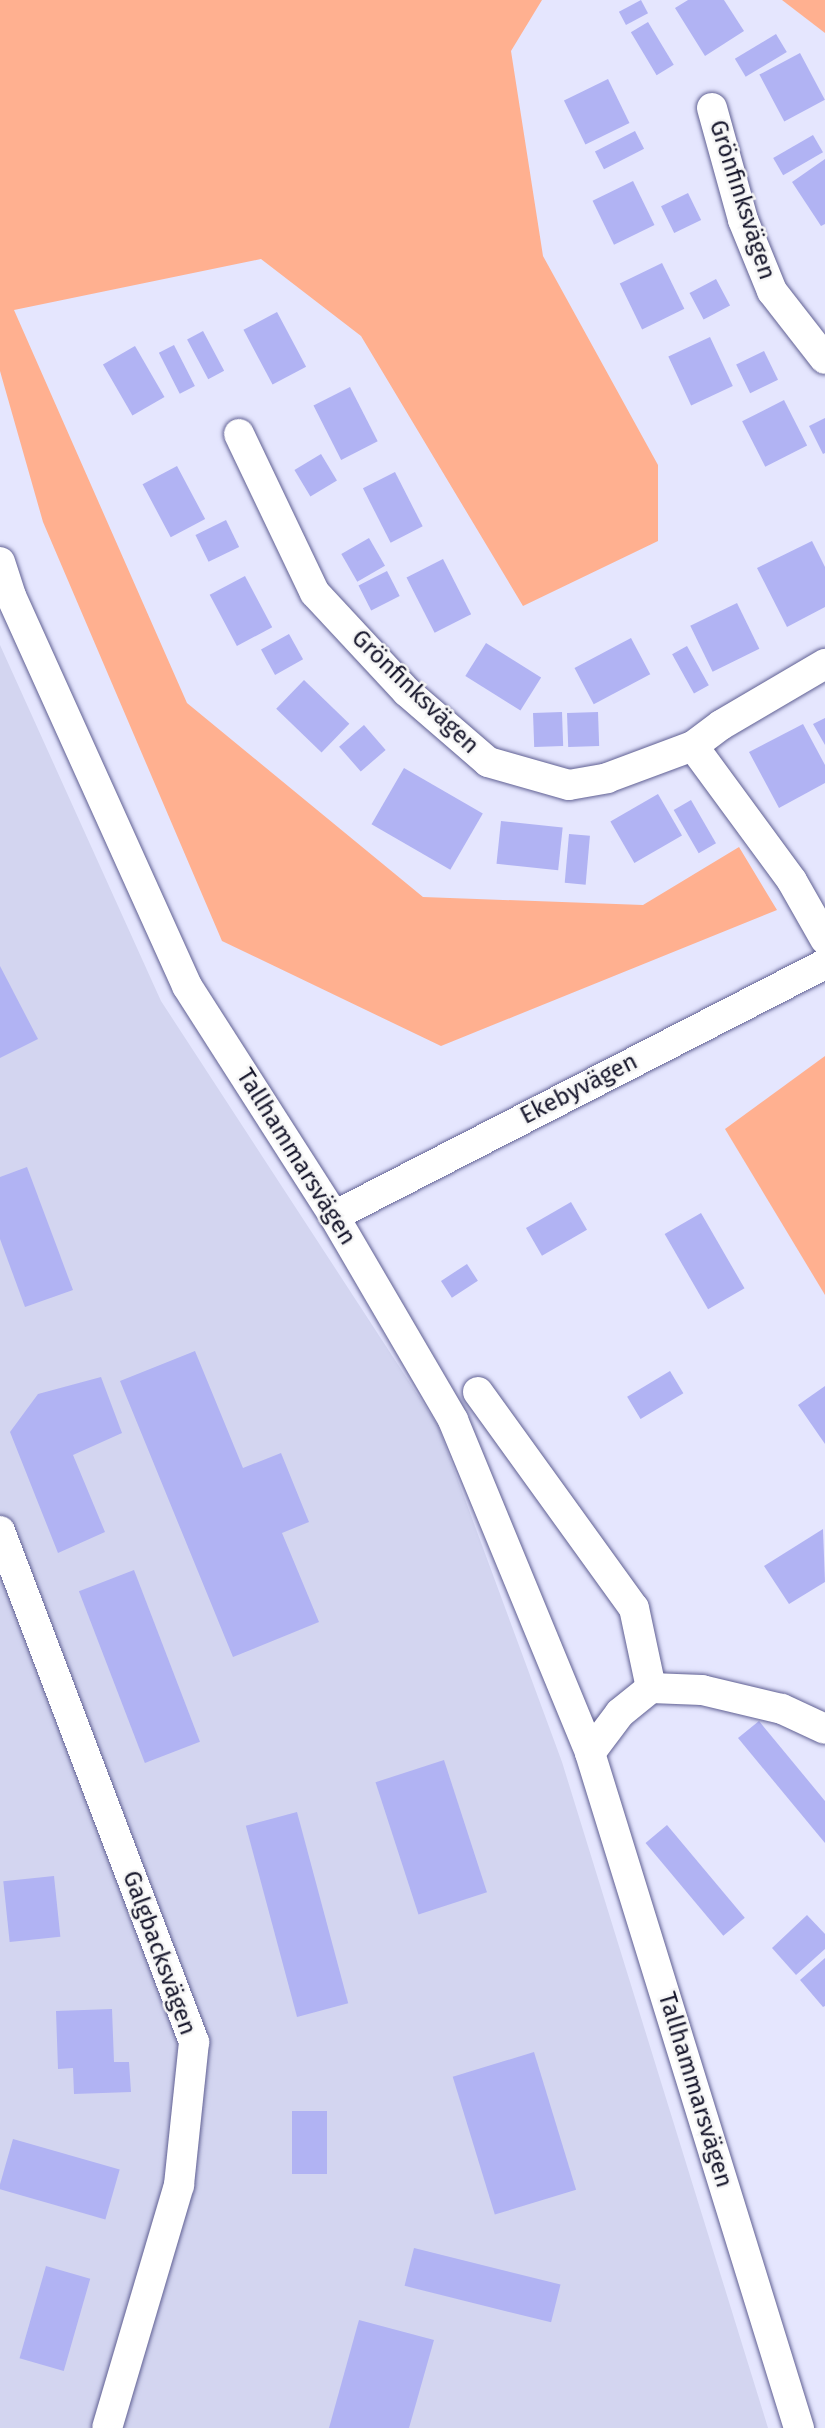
<!DOCTYPE html>
<meta charset="utf-8">
<style>
body{margin:0}
#map{position:relative;width:825px;height:2428px;overflow:hidden;background:#e5e6fe;font-family:"Fira Sans",sans-serif}
div>[style]{position:absolute}
[style*='--x']{left:calc(var(--x)*1px);top:calc(var(--y)*1px);width:calc(var(--w)*1px);rotate:calc(var(--a)*1deg)}
.built>*{inset:0;background:#d3d5f0}
.green>*{inset:0;background:#ffb090}
.building>*{inset:0;background:#b1b3f3;transform-origin:0 0}
.roads{filter:drop-shadow(0 0 2px #606093) drop-shadow(0 0 2px #606093)}
.minor>*{height:30px;margin:-15px;padding:0 15px;transform-origin:15px;border-radius:15px;background:#fff}
span{translate:-50% -50%;white-space:nowrap;text-align:center;line-height:1.15;-webkit-text-stroke:5px #f6f6f6;paint-order:stroke}
.street-label{font-size:24px;color:#16162b}
</style>
<div id="map">
<div class="built">
<div style="clip-path:polygon(0 645px,161px 1001px,438px 1426px,562px 1762px,768px 2428px,0 2428px)"></div>
</div>
<div class="green">
<div style="clip-path:polygon(0 0,542px 0,511px 51px,543px 256px,658px 465px,658px 541px,523px 606px,361px 336px,261px 259px,14px 310px,187px 703px,423px 897px,643px 905px,739px 847px,777px 910px,441px 1046px,222px 941px,43px 522px,0 371px)"></div>
<div style="clip-path:polygon(782px 0,825px 0,825px 33px)"></div>
<div style="clip-path:polygon(825px 1056px,825px 1295px,725px 1129px)"></div>
</div>
<div class="building">
<div style="left:641px;top:0;width:15px;height:25px;rotate:62deg"></div>
<div style="clip-path:polygon(688px 0,724px 0,744px 31px,705px 56px,675px 8px)"></div>
<div style="left:648px;top:22px;width:50px;height:20px;rotate:59deg"></div>
<div style="left:776px;top:34px;width:21px;height:48px;rotate:59deg"></div>
<div style="left:800px;top:53px;width:53px;height:46px;rotate:62deg"></div>
<div style="left:608px;top:79px;width:49px;height:49px;rotate:64deg"></div>
<div style="left:635px;top:131px;width:20px;height:45px;rotate:63deg"></div>
<div style="left:813px;top:135px;width:20px;height:46px;rotate:60deg"></div>
<div style="clip-path:polygon(825px 159px,825px 224px,821px 226px,792px 182px)"></div>
<div style="left:633px;top:181px;width:49px;height:45px;rotate:64deg"></div>
<div style="left:688px;top:193px;width:30px;height:30px;rotate:64deg"></div>
<div style="left:662px;top:263px;width:51px;height:47px;rotate:64deg"></div>
<div style="left:716px;top:279px;width:30px;height:30px;rotate:62deg"></div>
<div style="left:277px;top:312px;width:62px;height:38px;rotate:62deg"></div>
<div style="left:203px;top:331px;width:45px;height:18px;rotate:62deg"></div>
<div style="left:710px;top:337px;width:54px;height:46px;rotate:65deg"></div>
<div style="left:174px;top:345px;width:46px;height:17px;rotate:63deg"></div>
<div style="left:135px;top:346px;width:59px;height:37px;rotate:60deg"></div>
<div style="left:764px;top:351px;width:32px;height:31px;rotate:64deg"></div>
<div style="left:350px;top:387px;width:61px;height:41px;rotate:63deg"></div>
<div style="left:784px;top:400px;width:51px;height:47px;rotate:63deg"></div>
<div style="clip-path:polygon(825px 418px,825px 453px,823px 454px,809px 426px)"></div>
<div style="left:321px;top:454px;width:31px;height:31px;rotate:59deg"></div>
<div style="left:177px;top:466px;width:60px;height:39px;rotate:62deg"></div>
<div style="left:395px;top:472px;width:61px;height:36px;rotate:63deg"></div>
<div style="left:226px;top:520px;width:30px;height:34px;rotate:64deg"></div>
<div style="left:369px;top:538px;width:32px;height:32px;rotate:60deg"></div>
<div style="clip-path:polygon(812px 541px,825px 567px,825px 607px,787px 627px,757px 568px)"></div>
<div style="left:443px;top:559px;width:62px;height:41px;rotate:63deg"></div>
<div style="left:387px;top:571px;width:28px;height:32px;rotate:63deg"></div>
<div style="left:245px;top:576px;width:58px;height:40px;rotate:62deg"></div>
<div style="left:737px;top:603px;width:51px;height:52px;rotate:64deg"></div>
<div style="left:289px;top:634px;width:29px;height:32px;rotate:61deg"></div>
<div style="left:631px;top:638px;width:41px;height:64px;rotate:62deg"></div>
<div style="left:486px;top:643px;width:65px;height:39px;rotate:32deg"></div>
<div style="left:687px;top:646px;width:45px;height:17px;rotate:61deg"></div>
<div style="left:304px;top:680px;width:63px;height:40px;rotate:44deg"></div>
<div style="left:562px;top:712px;width:34px;height:29px;rotate:88deg"></div>
<div style="left:598px;top:712px;width:34px;height:31px;rotate:88deg"></div>
<div style="clip-path:polygon(825px 718px,825px 745px,813px 724px)"></div>
<div style="clip-path:polygon(803px 724px,825px 765px,825px 783px,779px 808px,749px 752px)"></div>
<div style="left:364px;top:725px;width:33px;height:33px;rotate:49deg"></div>
<div style="left:404px;top:768px;width:91px;height:65px;rotate:30deg"></div>
<div style="left:658px;top:794px;width:48px;height:55px;rotate:60deg"></div>
<div style="left:691px;top:800px;width:50px;height:20px;rotate:60deg"></div>
<div style="left:501px;top:821px;width:62px;height:43px;rotate:6deg"></div>
<div style="left:569px;top:834px;width:21px;height:49px;rotate:5deg"></div>
<div style="clip-path:polygon(0 966px,38px 1039px,0 1058px)"></div>
<div style="clip-path:polygon(27px 1167px,73px 1290px,25px 1307px,0 1239px,0 1177px)"></div>
<div style="left:571px;top:1202px;width:32px;height:52px;rotate:60deg"></div>
<div style="left:701px;top:1213px;width:87px;height:42px;rotate:60deg"></div>
<div style="left:467px;top:1264px;width:20px;height:31px;rotate:57deg"></div>
<div style="clip-path:polygon(195px 1351px,243px 1468px,281px 1453px,309px 1522px,282px 1533px,319px 1622px,233px 1657px,120px 1381px)"></div>
<div style="left:670px;top:1371px;width:26px;height:50px;rotate:59deg"></div>
<div style="clip-path:polygon(101px 1377px,122px 1433px,73px 1455px,105px 1532px,58px 1553px,10px 1432px,38px 1394px)"></div>
<div style="clip-path:polygon(825px 1386px,825px 1444px,798px 1405px)"></div>
<div style="clip-path:polygon(823px 1529px,825px 1582px,789px 1604px,764px 1566px)"></div>
<div style="left:134px;top:1570px;width:184px;height:59px;rotate:69deg"></div>
<div style="clip-path:polygon(759px 1721px,825px 1801px,825px 1843px,738px 1738px)"></div>
<div style="left:444px;top:1760px;width:139px;height:72px;rotate:72deg"></div>
<div style="left:297px;top:1812px;width:198px;height:53px;rotate:75deg"></div>
<div style="left:667px;top:1825px;width:121px;height:28px;rotate:50deg"></div>
<div style="left:54px;top:1876px;width:61px;height:51px;rotate:84deg"></div>
<div style="clip-path:polygon(807px 1915px,825px 1934px,825px 1949px,796px 1975px,772px 1948px)"></div>
<div style="clip-path:polygon(825px 1958px,825px 2006px,823px 2007px,800px 1980px)"></div>
<div style="clip-path:polygon(112px 2009px,114px 2062px,129px 2062px,131px 2092px,74px 2094px,73px 2068px,58px 2069px,56px 2011px)"></div>
<div style="left:534px;top:2052px;width:144px;height:85px;rotate:73deg"></div>
<div style="left:292px;top:2111px;width:35px;height:63px"></div>
<div style="left:13px;top:2139px;width:111px;height:52px;rotate:16deg"></div>
<div style="left:414px;top:2248px;width:151px;height:39px;rotate:14deg"></div>
<div style="left:46px;top:2266px;width:46px;height:96px;rotate:16deg"></div>
<div style="clip-path:polygon(359px 2320px,434px 2340px,409px 2428px,329px 2428px)"></div>
</div>
<div class="roads">
<div class="minor">
<div style="--x:712;--y:108;--w:116;--a:74.5"></div>
<div style="--x:743;--y:220;--w:77;--a:67.8"></div>
<div style="--x:772;--y:291;--w:86;--a:52.1"></div>
<div style="--x:239;--y:434;--w:176;--a:64.5"></div>
<div style="--x:315;--y:593;--w:135;--a:47.1"></div>
<div style="--x:407;--y:692;--w:107;--a:40.8"></div>
<div style="--x:488;--y:762;--w:84;--a:15.9"></div>
<div style="--x:569;--y:785;--w:39;--a:-10"></div>
<div style="--x:607;--y:778;--w:92;--a:-20.4"></div>
<div style="--x:693;--y:746;--w:167;--a:53.7"></div>
<div style="--x:792;--y:881;--w:67;--a:60.4"></div>
<div style="--x:0;--y:562;--w:36;--a:72"></div>
<div style="--x:11;--y:596;--w:428;--a:65.7"></div>
<div style="--x:187;--y:986;--w:273;--a:57.4"></div>
<div style="--x:334;--y:1216;--w:236;--a:59.7"></div>
<div style="--x:453;--y:1420;--w:360;--a:67.6"></div>
<div style="--x:590;--y:1753;--w:707;--a:72.8"></div>
<div style="--x:693;--y:746;--w:35;--a:-37"></div>
<div style="--x:721;--y:725;--w:121;--a:-30.4"></div>
<div style="--x:334;--y:1216;--w:552;--a:-27.17"></div>
<div style="--x:478;--y:1392;--w:266;--a:54.2"></div>
<div style="--x:634;--y:1608;--w:82;--a:78"></div>
<div style="--x:0;--y:1531;--w:547;--a:69.21"></div>
<div style="--x:194;--y:2042;--w:144;--a:96"></div>
<div style="--x:179;--y:2185;--w:253;--a:106.5"></div>
<div style="--x:590;--y:1753;--w:50;--a:-53.1"></div>
<div style="--x:620;--y:1713;--w:40;--a:-39"></div>
<div style="--x:651;--y:1688;--w:51;--a:2.2"></div>
<div style="--x:702;--y:1690;--w:82;--a:13.4"></div>
<div style="--x:782;--y:1709;--w:47;--a:24.9"></div>
</div>
</div>
<div class="street-label">
<span style="left:742px;top:200px;rotate:72deg">Grönfinksvägen</span>
<span style="left:415px;top:692px;rotate:44deg">Grönfinksvägen</span>
<span style="left:579px;top:1089px;rotate:-27deg">Ekebyvägen</span>
<span style="left:296px;top:1157px;rotate:58deg">Tallhammarsvägen</span>
<span style="left:159px;top:1953px;rotate:70deg">Galgbacksvägen</span>
<span style="left:695px;top:2090px;rotate:73deg">Tallhammarsvägen</span>
</div>
</div>
